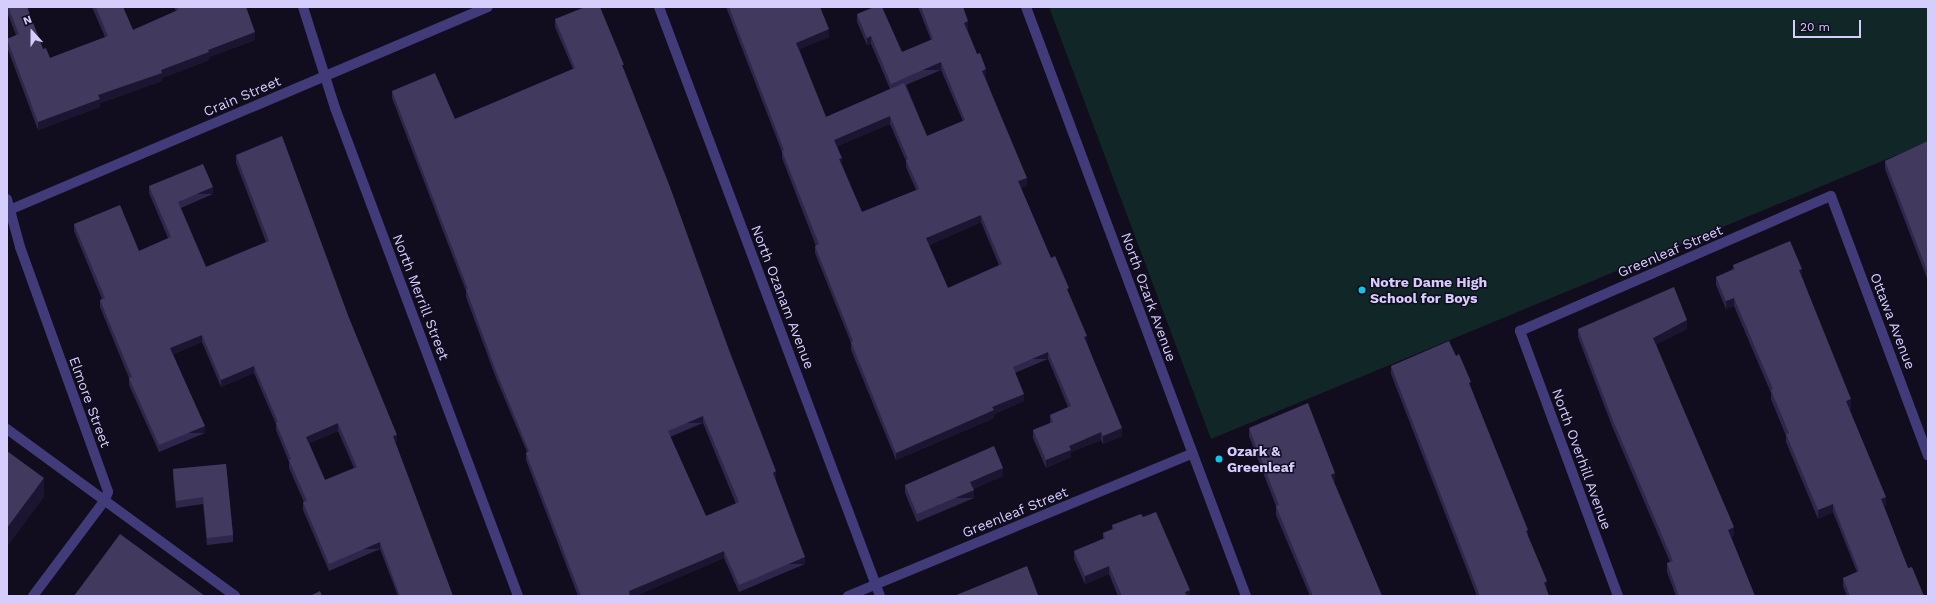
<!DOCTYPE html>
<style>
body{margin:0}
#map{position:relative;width:1935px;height:603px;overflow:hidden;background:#110d1e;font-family:"Work Sans",sans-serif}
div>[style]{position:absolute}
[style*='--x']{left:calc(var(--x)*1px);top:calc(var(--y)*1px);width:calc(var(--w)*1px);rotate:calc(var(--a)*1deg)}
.green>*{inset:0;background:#112727}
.minor>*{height:10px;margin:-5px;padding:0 5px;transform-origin:5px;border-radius:5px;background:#413b7a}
.wall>*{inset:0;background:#2f274b}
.shaded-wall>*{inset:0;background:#1c1531;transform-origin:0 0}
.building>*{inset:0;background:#41395e}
.dots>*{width:11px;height:11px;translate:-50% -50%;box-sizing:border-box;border:2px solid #110d1e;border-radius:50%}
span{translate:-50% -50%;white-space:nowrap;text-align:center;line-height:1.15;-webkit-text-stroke:3px #110d1e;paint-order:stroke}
.street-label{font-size:14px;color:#d5cdfc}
.poi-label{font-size:14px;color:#d5cdfc;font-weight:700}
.left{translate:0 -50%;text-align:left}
.frame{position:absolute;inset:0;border:8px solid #d5cdfc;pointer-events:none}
.north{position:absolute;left:12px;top:12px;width:40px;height:40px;-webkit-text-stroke:3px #110d1e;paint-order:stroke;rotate:339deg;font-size:11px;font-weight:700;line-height:16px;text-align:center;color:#d5cdfc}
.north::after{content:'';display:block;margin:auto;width:14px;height:18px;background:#d5cdfc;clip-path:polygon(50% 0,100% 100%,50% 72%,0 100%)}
.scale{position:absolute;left:1793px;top:20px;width:68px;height:18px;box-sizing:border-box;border:2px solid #d5cdfc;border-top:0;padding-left:5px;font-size:12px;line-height:14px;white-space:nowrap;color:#d5cdfc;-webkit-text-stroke:3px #110d1e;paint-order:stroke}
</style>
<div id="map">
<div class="green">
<div style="clip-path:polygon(1049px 7px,1928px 7px,1928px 142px,1211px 439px)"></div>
</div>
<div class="minor">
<div style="--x:303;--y:7;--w:106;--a:72.4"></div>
<div style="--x:335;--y:108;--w:521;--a:69.44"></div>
<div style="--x:659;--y:7;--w:629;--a:69.43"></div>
<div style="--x:1026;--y:7;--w:629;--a:69.52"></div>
<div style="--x:7;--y:199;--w:50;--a:74.8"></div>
<div style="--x:20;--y:247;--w:260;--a:70.2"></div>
<div style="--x:108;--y:492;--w:9;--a:111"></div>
<div style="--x:105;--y:500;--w:120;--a:126.9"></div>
<div style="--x:7;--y:211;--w:522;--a:-22.98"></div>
<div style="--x:7;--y:429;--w:283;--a:36.2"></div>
<div style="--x:848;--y:596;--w:373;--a:-22.5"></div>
<div style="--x:1618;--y:596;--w:283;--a:-110.3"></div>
<div style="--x:1520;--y:331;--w:339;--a:-23.5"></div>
<div style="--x:1831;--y:196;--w:277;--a:69.5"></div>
</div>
<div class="wall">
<div style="clip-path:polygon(7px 7px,27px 7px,43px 49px,50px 58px,105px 37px,92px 7px,123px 7px,133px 30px,176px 11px,174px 7px,246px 7px,255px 40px,209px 57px,209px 60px,162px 78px,162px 81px,100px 103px,100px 107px,38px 130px,7px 47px,7px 39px,16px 35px,7px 12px)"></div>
<div style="clip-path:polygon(evenodd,726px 7px,820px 7px,829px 37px,799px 49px,826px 117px,890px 89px,871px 44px,867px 45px,857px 22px,857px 14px,902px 52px,931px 40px,918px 7px,963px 7px,968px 28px,967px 29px,986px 76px,985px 77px,1027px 185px,1021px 188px,1051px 258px,1069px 294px,1087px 343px,1122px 436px,1103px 444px,1101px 440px,1071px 452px,1071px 457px,1046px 468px,1033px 438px,1033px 430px,1050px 423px,1050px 415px,1068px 407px,1048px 359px,1015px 373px,1024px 401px,994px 414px,994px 418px,896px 460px,851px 350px,851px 343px,815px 253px,815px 246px,816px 246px,782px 158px,782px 152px,726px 7px,941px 70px,963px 121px,927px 136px,906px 85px,941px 70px,726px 7px,890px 124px,906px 161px,906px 167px,916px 190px,862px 212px,842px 165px,837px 146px,890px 124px,726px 7px,981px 222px,999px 265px,948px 288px,929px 245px,981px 222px)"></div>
<div style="clip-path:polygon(evenodd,555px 19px,624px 70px,776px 478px,775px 479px,805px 564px,739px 592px,724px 558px,635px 596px,578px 596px,526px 460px,526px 453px,527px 452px,496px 378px,466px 297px,466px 291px,392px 98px,392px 91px,455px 119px,573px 69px,555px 27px,555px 19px,703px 423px,736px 504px,706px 516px,670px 437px,703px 423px)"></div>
<div style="clip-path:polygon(1928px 141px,1928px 281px,1885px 169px,1885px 161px)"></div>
<div style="clip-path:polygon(evenodd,236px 155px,349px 318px,397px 442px,395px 442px,453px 596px,398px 596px,380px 549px,329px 571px,303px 510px,303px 502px,304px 502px,289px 468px,289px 462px,276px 430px,276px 424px,254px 373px,221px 387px,202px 342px,173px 354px,205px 433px,159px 452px,129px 385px,129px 378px,100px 307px,100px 300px,102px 299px,74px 231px,74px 224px,139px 251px,168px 238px,149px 193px,149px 186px,213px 194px,181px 208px,206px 267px,266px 242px,236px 163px,236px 155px,338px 431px,354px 468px,325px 480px,309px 443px,338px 431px)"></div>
<div style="clip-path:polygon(1733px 265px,1802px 277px,1851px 408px,1849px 409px,1886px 505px,1884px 506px,1908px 568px,1924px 596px,1847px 596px,1843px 586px,1843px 578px,1857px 572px,1833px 512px,1818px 519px,1786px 442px,1786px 436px,1771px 399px,1771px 393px,1734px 306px,1726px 309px,1716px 285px,1716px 277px,1733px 269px)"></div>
<div style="clip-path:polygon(1578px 329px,1687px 329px,1656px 344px,1734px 535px,1731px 537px,1755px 596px,1676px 596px,1667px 572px,1667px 563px,1670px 562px,1612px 426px,1578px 337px)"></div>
<div style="clip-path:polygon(1456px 356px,1471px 388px,1528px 537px,1549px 596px,1477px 596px,1391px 374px,1391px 366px)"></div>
<div style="clip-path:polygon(1249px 428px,1335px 481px,1334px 482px,1382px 596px,1310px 596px,1276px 515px,1276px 506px,1249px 436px)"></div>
<div style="clip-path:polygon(226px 464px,233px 535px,233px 542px,207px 545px,203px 504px,176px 508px,173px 476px,173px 469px)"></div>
<div style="clip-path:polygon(1003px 476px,973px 489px,974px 498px,917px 522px,905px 493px,905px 485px)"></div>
<div style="clip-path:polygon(1143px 517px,1190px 596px,1118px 596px,1109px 574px,1085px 584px,1074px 559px,1074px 551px,1103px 539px,1103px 533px,1112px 529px,1112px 525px)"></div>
</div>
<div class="shaded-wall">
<div style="clip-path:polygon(968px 21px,968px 28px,964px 30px,964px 23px)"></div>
<div style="clip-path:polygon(829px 29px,829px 37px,796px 50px,796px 43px)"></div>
<div style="clip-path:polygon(255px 32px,255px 40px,209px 57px,209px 60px,162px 78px,162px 81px,100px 103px,100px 107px,38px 130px,38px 122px,98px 95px,161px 70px,208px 50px)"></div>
<div style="clip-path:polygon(871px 36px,871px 44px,867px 45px,867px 38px)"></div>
<div style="left:941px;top:62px;width:8px;height:55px;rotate:90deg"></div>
<div style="clip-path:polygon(986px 69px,986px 76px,982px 78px,982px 71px)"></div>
<div style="clip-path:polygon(890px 116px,890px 124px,834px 147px,834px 140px)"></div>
<div style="clip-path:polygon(842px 158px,842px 166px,839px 159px)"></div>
<div style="clip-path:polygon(1027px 178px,1027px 185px,1018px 189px,1018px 181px)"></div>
<div style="left:213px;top:187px;width:7px;height:38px;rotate:90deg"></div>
<div style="clip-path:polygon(981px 215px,981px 222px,926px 246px,926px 238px)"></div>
<div style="clip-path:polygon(1802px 269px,1802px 277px,1799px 270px)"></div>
<div style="clip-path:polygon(1734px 298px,1734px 306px,1726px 309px,1726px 301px)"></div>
<div style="clip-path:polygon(1687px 320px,1687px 329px,1653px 346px,1653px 338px)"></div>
<div style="clip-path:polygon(202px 335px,202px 342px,170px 355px,170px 348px)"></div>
<div style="clip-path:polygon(1087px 336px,1087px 343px,1084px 337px)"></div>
<div style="left:1048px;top:352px;width:7px;height:38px;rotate:90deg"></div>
<div style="clip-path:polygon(254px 366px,254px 373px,221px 387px,221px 380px)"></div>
<div style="clip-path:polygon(1024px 394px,1024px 401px,994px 414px,994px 418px,896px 460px,896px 453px,992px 407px)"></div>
<div style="clip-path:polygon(1851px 399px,1851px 408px,1846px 410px,1846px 401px)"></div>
<div style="left:703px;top:416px;width:7px;height:38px;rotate:90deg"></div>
<div style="clip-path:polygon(338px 423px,338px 431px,306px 444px,306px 437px)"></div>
<div style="left:205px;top:426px;width:7px;height:50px;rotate:90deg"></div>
<div style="clip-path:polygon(1122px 428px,1122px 436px,1103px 444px,1103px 436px)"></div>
<div style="clip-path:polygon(1101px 432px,1101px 440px,1071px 452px,1071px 457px,1046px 468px,1046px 460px,1069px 446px)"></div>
<div style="clip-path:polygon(397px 435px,397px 442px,393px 443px,393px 436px)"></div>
<div style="clip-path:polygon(1003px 468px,1003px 476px,970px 490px,970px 482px)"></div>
<div style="clip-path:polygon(776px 471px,776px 478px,773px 480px,773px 473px)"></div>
<div style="clip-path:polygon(1335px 473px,1335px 481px,1331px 483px,1331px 475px)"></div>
<div style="clip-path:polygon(44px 478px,44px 497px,7px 547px,7px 528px)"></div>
<div style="left:974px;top:490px;width:8px;height:62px;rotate:90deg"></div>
<div style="clip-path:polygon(1886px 497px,1886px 505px,1881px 508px,1881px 499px)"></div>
<div style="clip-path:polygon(1833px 504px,1833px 512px,1818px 519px,1818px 510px)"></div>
<div style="clip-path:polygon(1734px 527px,1734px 535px,1728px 538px,1728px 530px)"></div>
<div style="clip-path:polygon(1528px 530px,1528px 538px,1526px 531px)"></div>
<div style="left:380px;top:542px;width:7px;height:56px;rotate:90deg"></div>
<div style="clip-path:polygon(724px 551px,724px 558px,635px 596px,629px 596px,629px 591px)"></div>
<div style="left:805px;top:557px;width:7px;height:72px;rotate:90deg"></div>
<div style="clip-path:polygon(1109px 566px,1109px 574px,1085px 584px,1085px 576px)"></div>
<div style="clip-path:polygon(1547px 581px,1547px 590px,1544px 583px)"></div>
<div style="clip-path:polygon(1190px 590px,1190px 596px,1185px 596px,1185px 592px)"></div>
</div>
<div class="building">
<div style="clip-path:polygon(8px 7px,27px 7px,43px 49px,46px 48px,50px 58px,108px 36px,96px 7px,123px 7px,133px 30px,178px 10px,177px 7px,246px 7px,255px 32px,208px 50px,209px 52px,161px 70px,162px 73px,98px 95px,100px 99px,38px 122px,7px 39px,19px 34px)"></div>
<div style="clip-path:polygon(evenodd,585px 7px,600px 7px,624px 65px,622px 65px,670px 187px,729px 350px,776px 471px,773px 473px,805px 557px,739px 585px,724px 551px,629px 591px,630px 596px,581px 596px,526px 453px,529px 451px,496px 371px,466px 289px,468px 289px,392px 91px,435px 73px,455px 119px,575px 68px,555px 19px,585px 7px,703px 416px,739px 502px,706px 516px,668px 431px,703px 416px)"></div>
<div style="clip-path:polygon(evenodd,729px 7px,820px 7px,829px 29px,796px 43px,826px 117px,904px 83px,927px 136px,965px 120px,941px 62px,891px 84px,871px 36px,867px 38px,857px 14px,874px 7px,882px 7px,902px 52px,933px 39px,921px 7px,963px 7px,968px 21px,964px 23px,977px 54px,980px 53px,986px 69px,982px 71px,1027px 178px,1018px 181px,1051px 258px,1055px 256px,1069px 288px,1067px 289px,1087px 336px,1084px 337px,1122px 428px,1103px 436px,1101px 432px,1069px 446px,1071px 450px,1046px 460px,1033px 430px,1053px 422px,1050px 415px,1071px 406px,1048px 352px,1013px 367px,1024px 394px,992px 407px,994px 410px,896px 453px,851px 342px,853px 341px,815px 246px,819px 244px,782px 151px,784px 150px,729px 7px,890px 116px,908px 159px,906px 160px,919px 189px,862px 212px,839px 159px,842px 158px,834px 140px,890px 116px,729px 7px,981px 215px,1002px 264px,948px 288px,926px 238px,981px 215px)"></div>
<div style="clip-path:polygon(evenodd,282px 136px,349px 318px,397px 435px,393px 436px,453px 596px,400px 596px,380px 542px,329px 564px,303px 502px,307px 501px,289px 460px,291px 459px,276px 423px,278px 422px,254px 366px,221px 380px,202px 335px,170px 348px,205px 426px,159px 445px,129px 378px,132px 377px,100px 300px,105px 298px,74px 224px,120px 205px,139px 251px,171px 237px,149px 186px,203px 164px,213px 187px,178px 202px,206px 267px,269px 241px,236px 155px,282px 136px,338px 423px,357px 467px,325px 480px,306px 437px,338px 423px)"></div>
<div style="clip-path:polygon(1928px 141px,1928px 273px,1885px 161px)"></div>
<div style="clip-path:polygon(1790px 241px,1802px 269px,1799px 270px,1851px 399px,1846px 401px,1886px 497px,1881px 499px,1908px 568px,1912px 567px,1924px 596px,1850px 596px,1843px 578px,1859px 571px,1833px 504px,1818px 510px,1786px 434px,1789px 433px,1771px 390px,1773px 389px,1734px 298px,1726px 301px,1716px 277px,1735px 269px,1733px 265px)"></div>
<div style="clip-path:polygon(1674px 287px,1687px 320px,1653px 338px,1734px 527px,1728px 530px,1755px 596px,1679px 596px,1667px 563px,1673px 561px,1612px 418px,1578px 329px)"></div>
<div style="clip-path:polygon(1449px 341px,1456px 356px,1459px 354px,1471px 382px,1469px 383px,1528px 530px,1526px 531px,1547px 581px,1544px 583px,1549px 596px,1480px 596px,1391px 366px)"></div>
<div style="clip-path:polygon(1308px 403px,1335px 473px,1331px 475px,1382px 596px,1313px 596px,1276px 506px,1279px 505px,1249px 428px)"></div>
<div style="clip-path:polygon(994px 446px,1003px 468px,970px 482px,974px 490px,917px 514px,905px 485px)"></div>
<div style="clip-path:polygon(7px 451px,44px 478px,7px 528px)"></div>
<div style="clip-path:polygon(226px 464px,233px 535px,207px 538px,203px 497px,176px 501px,173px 469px)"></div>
<div style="clip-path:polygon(1156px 512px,1190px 590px,1185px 592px,1187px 596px,1122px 596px,1109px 566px,1085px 576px,1074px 551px,1105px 538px,1103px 533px,1114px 529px,1112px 525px,1141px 514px,1143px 517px)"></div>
<div style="clip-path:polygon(120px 534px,205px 596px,74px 596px)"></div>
<div style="clip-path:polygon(1027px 566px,1038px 595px,1036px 596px,954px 596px)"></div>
<div style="clip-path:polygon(320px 591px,322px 596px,310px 596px)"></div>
</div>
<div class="dots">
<div style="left:1362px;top:290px;background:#0ec7e7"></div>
<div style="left:1219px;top:459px;background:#0ec7e7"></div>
</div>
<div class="street-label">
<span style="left:242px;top:96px;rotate:-23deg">Crain Street</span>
<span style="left:1670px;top:251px;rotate:-23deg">Greenleaf Street</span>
<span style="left:421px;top:297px;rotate:69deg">North Merrill Street</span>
<span style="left:783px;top:297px;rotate:69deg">North Ozanam Avenue</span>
<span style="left:1149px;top:297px;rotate:70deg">North Ozark Avenue</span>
<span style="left:1893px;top:321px;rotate:69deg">Ottawa Avenue</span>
<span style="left:90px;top:402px;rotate:70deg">Elmore Street</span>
<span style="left:1582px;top:459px;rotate:70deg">North Overhill Avenue</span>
<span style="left:1015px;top:512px;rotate:-22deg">Greenleaf Street</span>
</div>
<div class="poi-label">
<span class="left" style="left:1370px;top:290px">Notre Dame High<br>School for Boys</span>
<span class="left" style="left:1227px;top:459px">Ozark &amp;<br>Greenleaf</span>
</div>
<div class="frame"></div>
<div class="north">N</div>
<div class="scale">20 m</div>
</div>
